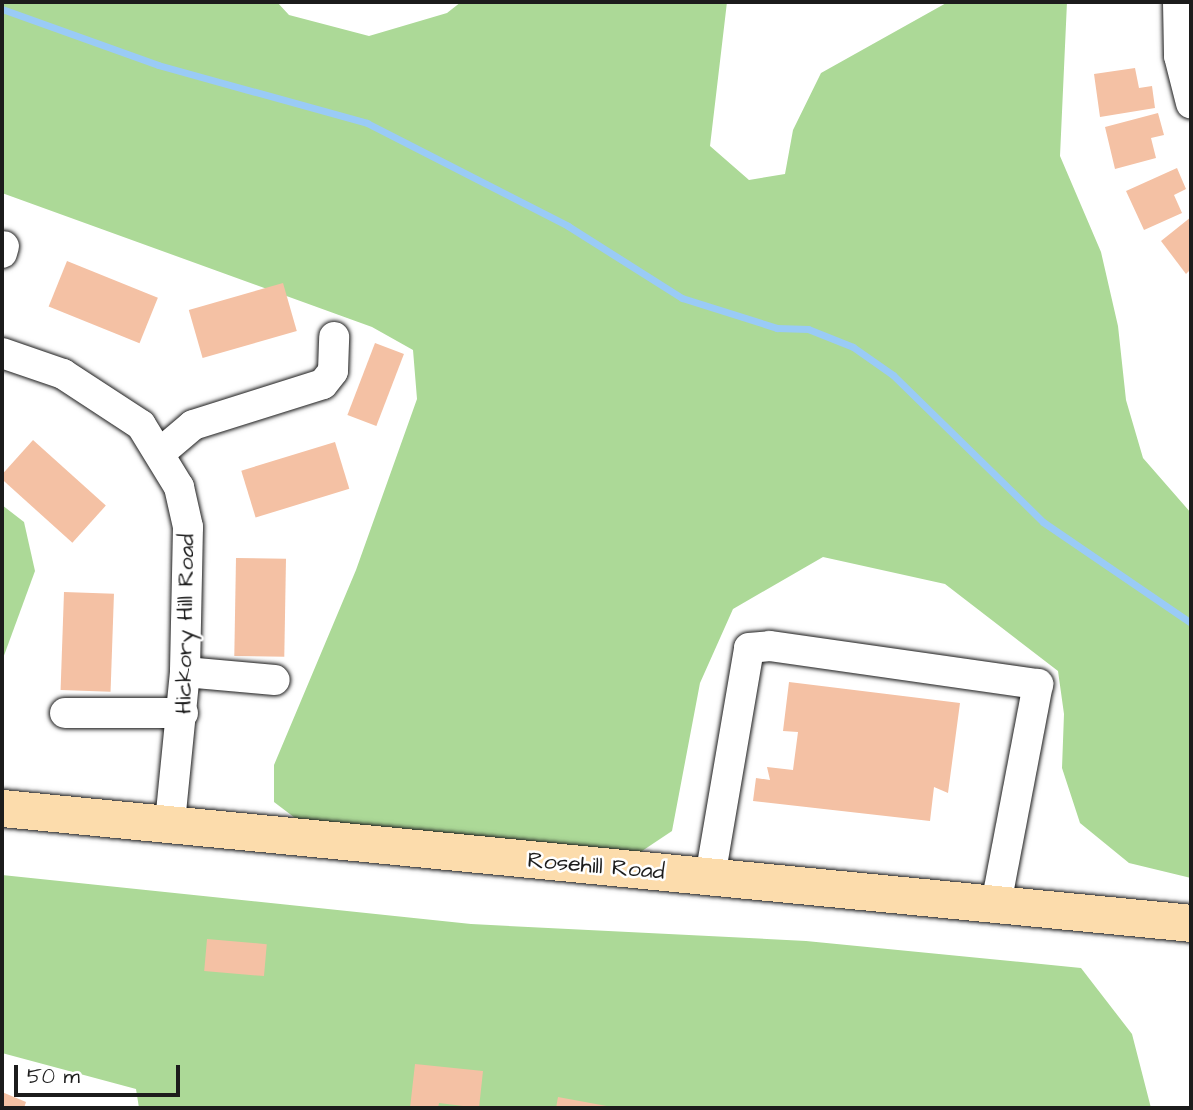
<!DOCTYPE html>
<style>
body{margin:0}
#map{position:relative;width:1193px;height:1110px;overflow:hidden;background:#fff;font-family:"Architects Daughter",sans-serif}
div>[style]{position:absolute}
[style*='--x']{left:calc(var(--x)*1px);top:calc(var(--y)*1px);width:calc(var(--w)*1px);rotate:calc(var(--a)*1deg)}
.green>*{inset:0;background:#acd997}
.stream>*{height:7px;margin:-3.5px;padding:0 3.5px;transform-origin:3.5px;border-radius:3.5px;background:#9acbf6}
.building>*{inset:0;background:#f4c1a4;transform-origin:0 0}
.roads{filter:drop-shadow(0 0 2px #1c1c1c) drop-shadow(0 0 2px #1c1c1c)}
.minor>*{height:30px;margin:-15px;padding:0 15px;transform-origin:15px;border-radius:15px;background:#fff}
.major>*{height:37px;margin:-18.5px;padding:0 18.5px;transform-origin:18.5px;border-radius:18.5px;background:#fcdcac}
span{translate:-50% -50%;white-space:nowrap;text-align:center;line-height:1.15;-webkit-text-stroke:5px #fff;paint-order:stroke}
.street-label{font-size:23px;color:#1c1c1c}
.frame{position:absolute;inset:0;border:4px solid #1c1c1c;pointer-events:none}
.scale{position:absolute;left:14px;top:1065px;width:166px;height:32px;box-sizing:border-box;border:4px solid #1c1c1c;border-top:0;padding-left:9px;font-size:21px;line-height:24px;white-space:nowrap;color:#1c1c1c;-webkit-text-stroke:5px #fff;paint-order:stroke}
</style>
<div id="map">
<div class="green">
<div style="clip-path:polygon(2px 2px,277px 2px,289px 15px,369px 36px,447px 13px,461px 2px,727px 2px,710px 146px,749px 180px,785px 174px,793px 130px,821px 73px,948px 2px,1067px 2px,1060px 156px,1101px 252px,1118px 326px,1126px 400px,1143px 458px,1191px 513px,1191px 878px,1129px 863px,1080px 823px,1062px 768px,1064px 714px,1058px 671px,945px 584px,823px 557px,733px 609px,700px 683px,672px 831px,639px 853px,303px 824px,274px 802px,274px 765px,356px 570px,417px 399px,413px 350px,372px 327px,2px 193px)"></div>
<div style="clip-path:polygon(2px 505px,24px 522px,35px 571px,2px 661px)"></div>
<div style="clip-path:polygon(2px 875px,471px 924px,806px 941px,1081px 968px,1132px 1034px,1151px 1108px,139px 1108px,136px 1089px,2px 1053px)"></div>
</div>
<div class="stream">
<div style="--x:2;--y:9;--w:166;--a:19.7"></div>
<div style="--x:158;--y:65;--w:217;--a:15.5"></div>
<div style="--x:367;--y:123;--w:226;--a:27.1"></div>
<div style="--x:568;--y:226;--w:135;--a:32.3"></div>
<div style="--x:682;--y:298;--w:100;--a:17.5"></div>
<div style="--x:777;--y:328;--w:31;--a:2"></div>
<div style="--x:808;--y:329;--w:48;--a:21.8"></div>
<div style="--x:853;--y:347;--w:49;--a:35"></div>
<div style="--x:893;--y:375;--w:210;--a:44.4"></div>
<div style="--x:1043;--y:522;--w:179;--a:34.3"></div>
</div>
<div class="building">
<div style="clip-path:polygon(1135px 68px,1139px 88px,1152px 86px,1155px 108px,1100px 117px,1094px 74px)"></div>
<div style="clip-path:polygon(1158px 113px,1164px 135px,1151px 138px,1156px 158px,1115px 169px,1105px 127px)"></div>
<div style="clip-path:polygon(1177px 168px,1186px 189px,1174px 195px,1182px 213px,1144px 230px,1126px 191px)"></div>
<div style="clip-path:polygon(1191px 217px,1191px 269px,1186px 274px,1161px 241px)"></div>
<div style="left:67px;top:261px;width:98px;height:49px;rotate:22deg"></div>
<div style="left:283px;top:283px;width:50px;height:98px;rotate:74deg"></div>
<div style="left:375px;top:343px;width:31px;height:77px;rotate:21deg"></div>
<div style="left:33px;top:440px;width:98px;height:50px;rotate:42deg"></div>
<div style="left:335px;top:442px;width:49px;height:98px;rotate:73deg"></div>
<div style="left:236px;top:558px;width:50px;height:98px;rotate:1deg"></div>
<div style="left:64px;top:592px;width:50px;height:98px;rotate:2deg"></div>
<div style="clip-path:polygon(789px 682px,960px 703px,948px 793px,934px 787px,930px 821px,753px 801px,756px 778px,770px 780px,767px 767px,793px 770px,798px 732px,783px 731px)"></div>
<div style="left:207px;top:939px;width:60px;height:32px;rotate:5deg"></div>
<div style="clip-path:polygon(415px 1064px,483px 1071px,479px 1108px,439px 1103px,438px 1108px,410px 1108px)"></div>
<div style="clip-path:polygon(2px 1092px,26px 1102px,24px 1108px,2px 1108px)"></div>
<div style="clip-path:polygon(558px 1097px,612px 1107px,612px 1108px,556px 1108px)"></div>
</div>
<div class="roads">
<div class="minor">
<div style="--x:1178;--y:2;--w:54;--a:88.9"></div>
<div style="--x:1179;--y:56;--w:49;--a:75.7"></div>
<div style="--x:2;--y:253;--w:7;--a:-74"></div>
<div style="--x:2;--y:353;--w:65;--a:19"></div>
<div style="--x:63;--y:374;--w:93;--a:33.2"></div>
<div style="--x:141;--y:425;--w:73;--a:58.5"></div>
<div style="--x:179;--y:487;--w:41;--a:77.3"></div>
<div style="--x:188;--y:527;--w:145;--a:91.2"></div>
<div style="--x:185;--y:672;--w:152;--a:95.7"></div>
<div style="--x:160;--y:453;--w:43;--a:-40.3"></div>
<div style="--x:193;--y:425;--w:136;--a:-17.5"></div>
<div style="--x:323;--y:384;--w:16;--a:-52"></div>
<div style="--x:333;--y:371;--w:34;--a:-88"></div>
<div style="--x:185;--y:672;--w:90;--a:5.1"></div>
<div style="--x:65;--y:713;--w:118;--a:0"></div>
<div style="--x:710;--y:877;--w:232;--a:-80.3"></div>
<div style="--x:749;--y:648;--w:21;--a:-5"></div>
<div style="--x:770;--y:646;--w:271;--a:8.1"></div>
<div style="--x:1038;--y:684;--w:224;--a:100.8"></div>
</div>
<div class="major">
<div style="--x:2;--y:808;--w:1195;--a:5.52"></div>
</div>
</div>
<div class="street-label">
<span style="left:185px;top:624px;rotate:-89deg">Hickory Hill Road</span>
<span style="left:596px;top:866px;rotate:5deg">Rosehill Road</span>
</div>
<div class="frame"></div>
<div class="scale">50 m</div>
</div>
